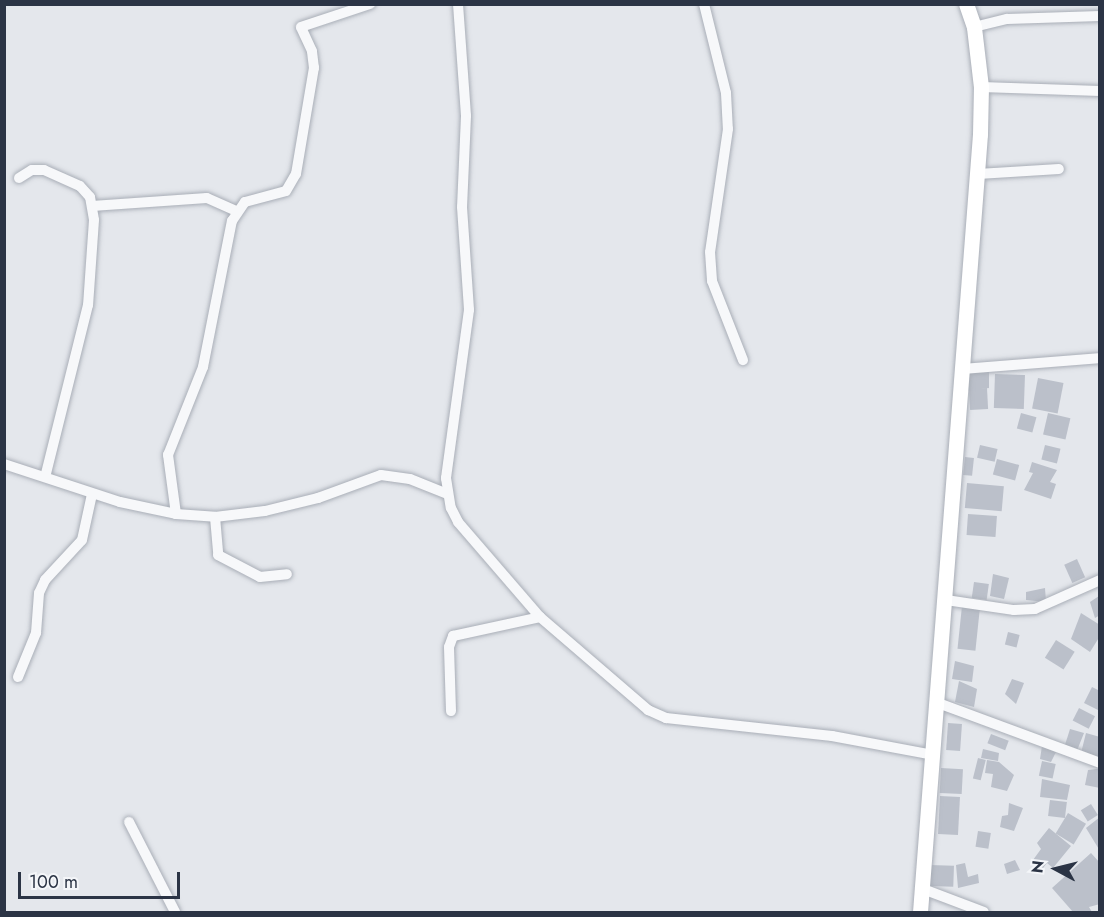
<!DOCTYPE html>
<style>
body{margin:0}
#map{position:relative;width:1104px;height:917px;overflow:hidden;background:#e4e7ec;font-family:Jost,sans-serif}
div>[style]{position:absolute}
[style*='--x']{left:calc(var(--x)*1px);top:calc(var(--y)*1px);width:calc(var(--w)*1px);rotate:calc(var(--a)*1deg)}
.building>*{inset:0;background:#bbc0ca;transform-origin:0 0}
.roads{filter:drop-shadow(0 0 2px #a9aeb7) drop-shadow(0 0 2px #a9aeb7)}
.street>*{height:10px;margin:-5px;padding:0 5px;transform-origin:5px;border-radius:5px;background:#f7f8fa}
.secondary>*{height:15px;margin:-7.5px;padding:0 7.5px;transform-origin:7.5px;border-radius:7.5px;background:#fff}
span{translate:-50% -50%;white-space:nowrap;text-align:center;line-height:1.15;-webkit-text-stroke:4.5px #f4f6f9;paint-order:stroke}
.frame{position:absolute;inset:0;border:6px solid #2b3445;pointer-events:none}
.north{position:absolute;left:1026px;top:839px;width:60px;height:60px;-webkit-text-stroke:4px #f4f6f9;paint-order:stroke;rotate:277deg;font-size:16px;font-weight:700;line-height:24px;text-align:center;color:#2b3445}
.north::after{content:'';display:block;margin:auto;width:21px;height:27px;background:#2b3445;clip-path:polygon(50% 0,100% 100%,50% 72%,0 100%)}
.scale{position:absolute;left:18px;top:872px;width:162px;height:27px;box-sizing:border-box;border:3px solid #2b3445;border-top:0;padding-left:8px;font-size:18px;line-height:21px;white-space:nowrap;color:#2b3445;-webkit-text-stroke:4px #f4f6f9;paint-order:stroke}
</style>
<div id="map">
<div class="building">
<div style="clip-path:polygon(965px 372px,989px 372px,989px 388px,965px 391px)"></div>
<div style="left:995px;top:374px;width:30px;height:34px;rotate:2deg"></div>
<div style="left:1038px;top:378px;width:26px;height:31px;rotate:11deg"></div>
<div style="left:987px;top:388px;width:21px;height:18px;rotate:87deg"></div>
<div style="left:1021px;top:413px;width:16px;height:16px;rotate:15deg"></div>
<div style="left:1048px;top:413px;width:23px;height:22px;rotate:13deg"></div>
<div style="left:980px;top:445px;width:18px;height:13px;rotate:13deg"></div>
<div style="left:1045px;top:445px;width:16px;height:15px;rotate:14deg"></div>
<div style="left:965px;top:457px;width:9px;height:18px;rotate:6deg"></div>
<div style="left:997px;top:459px;width:23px;height:16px;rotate:15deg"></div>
<div style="clip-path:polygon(1032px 462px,1057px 470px,1050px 482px,1056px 484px,1051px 499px,1024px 490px,1033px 473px,1029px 472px)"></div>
<div style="left:967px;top:483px;width:37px;height:25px;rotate:5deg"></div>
<div style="left:968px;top:514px;width:29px;height:21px;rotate:4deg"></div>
<div style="left:1077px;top:559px;width:20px;height:14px;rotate:66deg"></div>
<div style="clip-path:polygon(993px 574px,1009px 578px,1004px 599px,990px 596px)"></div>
<div style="left:974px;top:582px;width:15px;height:16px;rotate:8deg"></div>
<div style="clip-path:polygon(1045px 588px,1046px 602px,1026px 600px,1026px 592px)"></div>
<div style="clip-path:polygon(1099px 596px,1100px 615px,1095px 618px,1090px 602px)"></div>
<div style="left:962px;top:606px;width:18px;height:43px;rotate:6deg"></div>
<div style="clip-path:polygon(1081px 613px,1100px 625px,1100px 636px,1090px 652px,1071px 639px)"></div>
<div style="left:1008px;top:632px;width:12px;height:13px;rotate:14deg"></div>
<div style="left:1056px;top:640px;width:22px;height:21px;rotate:32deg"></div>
<div style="clip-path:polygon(955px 661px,974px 666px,972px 682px,952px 679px)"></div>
<div style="clip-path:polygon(1012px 679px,1024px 683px,1016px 704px,1005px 694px)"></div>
<div style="clip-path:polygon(959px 681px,977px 689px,974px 707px,955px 702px)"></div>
<div style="clip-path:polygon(1092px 687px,1100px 691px,1100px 711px,1084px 703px)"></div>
<div style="left:1079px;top:708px;width:18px;height:14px;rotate:27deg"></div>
<div style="left:948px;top:723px;width:14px;height:27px;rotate:4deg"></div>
<div style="clip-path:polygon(1070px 729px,1084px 733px,1076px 753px,1064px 748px)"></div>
<div style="clip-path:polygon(1086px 733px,1100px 737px,1098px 759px,1081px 753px)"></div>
<div style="left:991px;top:734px;width:19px;height:10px;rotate:21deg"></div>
<div style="clip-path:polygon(1042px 746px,1056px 752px,1051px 762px,1040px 759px)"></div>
<div style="clip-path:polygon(983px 749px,999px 753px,998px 761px,981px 758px)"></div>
<div style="left:978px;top:758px;width:8px;height:21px;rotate:14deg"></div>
<div style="clip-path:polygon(987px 760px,999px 762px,1014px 775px,1007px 791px,991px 787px,993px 774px,985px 773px)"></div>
<div style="left:1042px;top:761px;width:14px;height:15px;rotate:12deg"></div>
<div style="left:941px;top:768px;width:22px;height:25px;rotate:3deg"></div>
<div style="clip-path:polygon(1096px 769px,1100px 769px,1100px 788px,1085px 785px,1088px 770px)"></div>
<div style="clip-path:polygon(1042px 779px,1070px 785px,1067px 800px,1040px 797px)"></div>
<div style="left:940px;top:796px;width:20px;height:38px;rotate:3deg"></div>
<div style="left:1050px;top:800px;width:17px;height:16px;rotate:7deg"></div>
<div style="clip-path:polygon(1009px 803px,1023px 808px,1014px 831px,1000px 827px,1002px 816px,1008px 815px)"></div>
<div style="left:1091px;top:804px;width:13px;height:12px;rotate:58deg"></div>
<div style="left:1068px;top:813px;width:21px;height:24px;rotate:31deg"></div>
<div style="clip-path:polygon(1100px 817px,1100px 851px,1086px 828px)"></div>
<div style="clip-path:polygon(1049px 828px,1071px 846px,1053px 868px,1047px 863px,1043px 868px,1033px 860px,1041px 849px,1037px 843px)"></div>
<div style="left:978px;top:831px;width:13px;height:16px;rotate:9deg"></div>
<div style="clip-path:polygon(1091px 853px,1100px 863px,1100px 904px,1089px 907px,1092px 912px,1073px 912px,1052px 888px)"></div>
<div style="clip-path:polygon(1015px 860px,1020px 870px,1007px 874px,1004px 864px)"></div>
<div style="clip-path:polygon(965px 863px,968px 877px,978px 874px,979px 883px,958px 888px,956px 865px)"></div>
<div style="left:930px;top:865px;width:24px;height:21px;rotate:2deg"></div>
</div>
<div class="roads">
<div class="street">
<div style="--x:458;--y:4;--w:112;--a:85.9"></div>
<div style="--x:466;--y:116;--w:91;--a:92.5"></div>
<div style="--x:462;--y:207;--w:103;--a:86.1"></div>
<div style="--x:469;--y:310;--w:170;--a:97.8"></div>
<div style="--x:446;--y:478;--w:30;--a:81"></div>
<div style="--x:451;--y:508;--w:16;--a:63"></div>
<div style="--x:458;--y:522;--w:125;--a:49.2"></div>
<div style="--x:540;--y:617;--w:143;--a:40.7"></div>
<div style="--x:648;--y:710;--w:20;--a:24"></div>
<div style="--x:666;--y:718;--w:167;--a:6.2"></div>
<div style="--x:832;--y:736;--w:104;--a:10.6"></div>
<div style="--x:704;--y:4;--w:92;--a:76.1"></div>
<div style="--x:726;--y:93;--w:36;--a:87"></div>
<div style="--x:728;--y:129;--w:124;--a:98.3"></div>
<div style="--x:710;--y:252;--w:29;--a:86"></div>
<div style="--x:712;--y:281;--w:85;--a:68.6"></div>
<div style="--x:974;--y:27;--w:34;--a:-14"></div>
<div style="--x:1007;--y:19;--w:93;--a:-1.8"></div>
<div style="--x:981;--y:87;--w:119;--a:1.9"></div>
<div style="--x:978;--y:174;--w:81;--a:-3.5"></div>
<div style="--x:19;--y:178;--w:15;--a:-32"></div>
<div style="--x:32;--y:170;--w:12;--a:0"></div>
<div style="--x:44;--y:170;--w:39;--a:24"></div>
<div style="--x:80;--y:186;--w:15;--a:48"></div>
<div style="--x:90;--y:197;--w:23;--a:80"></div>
<div style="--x:94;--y:220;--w:85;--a:94"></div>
<div style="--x:88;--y:305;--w:177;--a:104"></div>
<div style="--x:92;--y:206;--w:115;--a:-4"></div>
<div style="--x:207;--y:198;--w:32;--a:24"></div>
<div style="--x:961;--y:369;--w:139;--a:-4.5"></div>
<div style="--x:4;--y:464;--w:122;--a:18.1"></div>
<div style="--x:120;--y:502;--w:57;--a:12.1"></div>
<div style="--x:176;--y:514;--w:39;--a:4"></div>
<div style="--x:215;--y:517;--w:50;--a:-6.8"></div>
<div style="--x:265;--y:511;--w:55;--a:-13.8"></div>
<div style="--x:318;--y:498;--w:67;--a:-20.1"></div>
<div style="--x:381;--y:475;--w:29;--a:8"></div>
<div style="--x:410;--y:479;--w:40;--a:22"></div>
<div style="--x:176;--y:514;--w:60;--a:-97.7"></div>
<div style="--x:168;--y:455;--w:95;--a:-68.3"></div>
<div style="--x:203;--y:367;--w:149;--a:-78.8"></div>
<div style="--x:232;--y:221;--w:23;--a:-56"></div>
<div style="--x:245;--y:202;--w:42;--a:-15"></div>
<div style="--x:286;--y:191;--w:20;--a:-60"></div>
<div style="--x:296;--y:174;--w:108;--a:-80.4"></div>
<div style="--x:314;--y:68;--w:17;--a:-97"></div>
<div style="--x:312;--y:51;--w:26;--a:-115"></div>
<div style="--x:301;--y:27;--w:73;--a:-18.4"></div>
<div style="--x:215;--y:517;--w:38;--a:85"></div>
<div style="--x:218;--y:555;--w:47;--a:27.6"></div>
<div style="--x:260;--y:577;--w:27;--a:-6"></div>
<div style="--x:946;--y:600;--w:69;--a:8.4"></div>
<div style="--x:1014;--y:610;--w:21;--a:-3"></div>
<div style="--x:1035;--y:609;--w:71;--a:-24"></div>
<div style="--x:18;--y:677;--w:48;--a:-67.8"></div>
<div style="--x:36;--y:633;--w:40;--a:-85.7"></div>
<div style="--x:39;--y:593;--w:14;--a:-65"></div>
<div style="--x:45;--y:580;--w:54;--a:-47.2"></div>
<div style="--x:82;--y:540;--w:47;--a:-77.7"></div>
<div style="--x:938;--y:703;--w:173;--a:20.3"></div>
<div style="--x:451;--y:711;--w:64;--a:-91.8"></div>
<div style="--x:449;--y:647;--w:12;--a:-70"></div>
<div style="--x:453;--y:636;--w:89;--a:-12.3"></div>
<div style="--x:129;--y:822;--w:101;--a:62.9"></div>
<div style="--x:923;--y:889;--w:65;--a:20.7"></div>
</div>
<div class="secondary">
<div style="--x:920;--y:912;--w:780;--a:-85.59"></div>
<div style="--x:980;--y:134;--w:47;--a:-88.8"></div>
<div style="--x:981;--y:87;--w:60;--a:-96.7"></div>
<div style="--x:974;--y:27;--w:24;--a:-109"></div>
</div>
</div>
<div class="frame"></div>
<div class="north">N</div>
<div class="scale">100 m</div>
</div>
